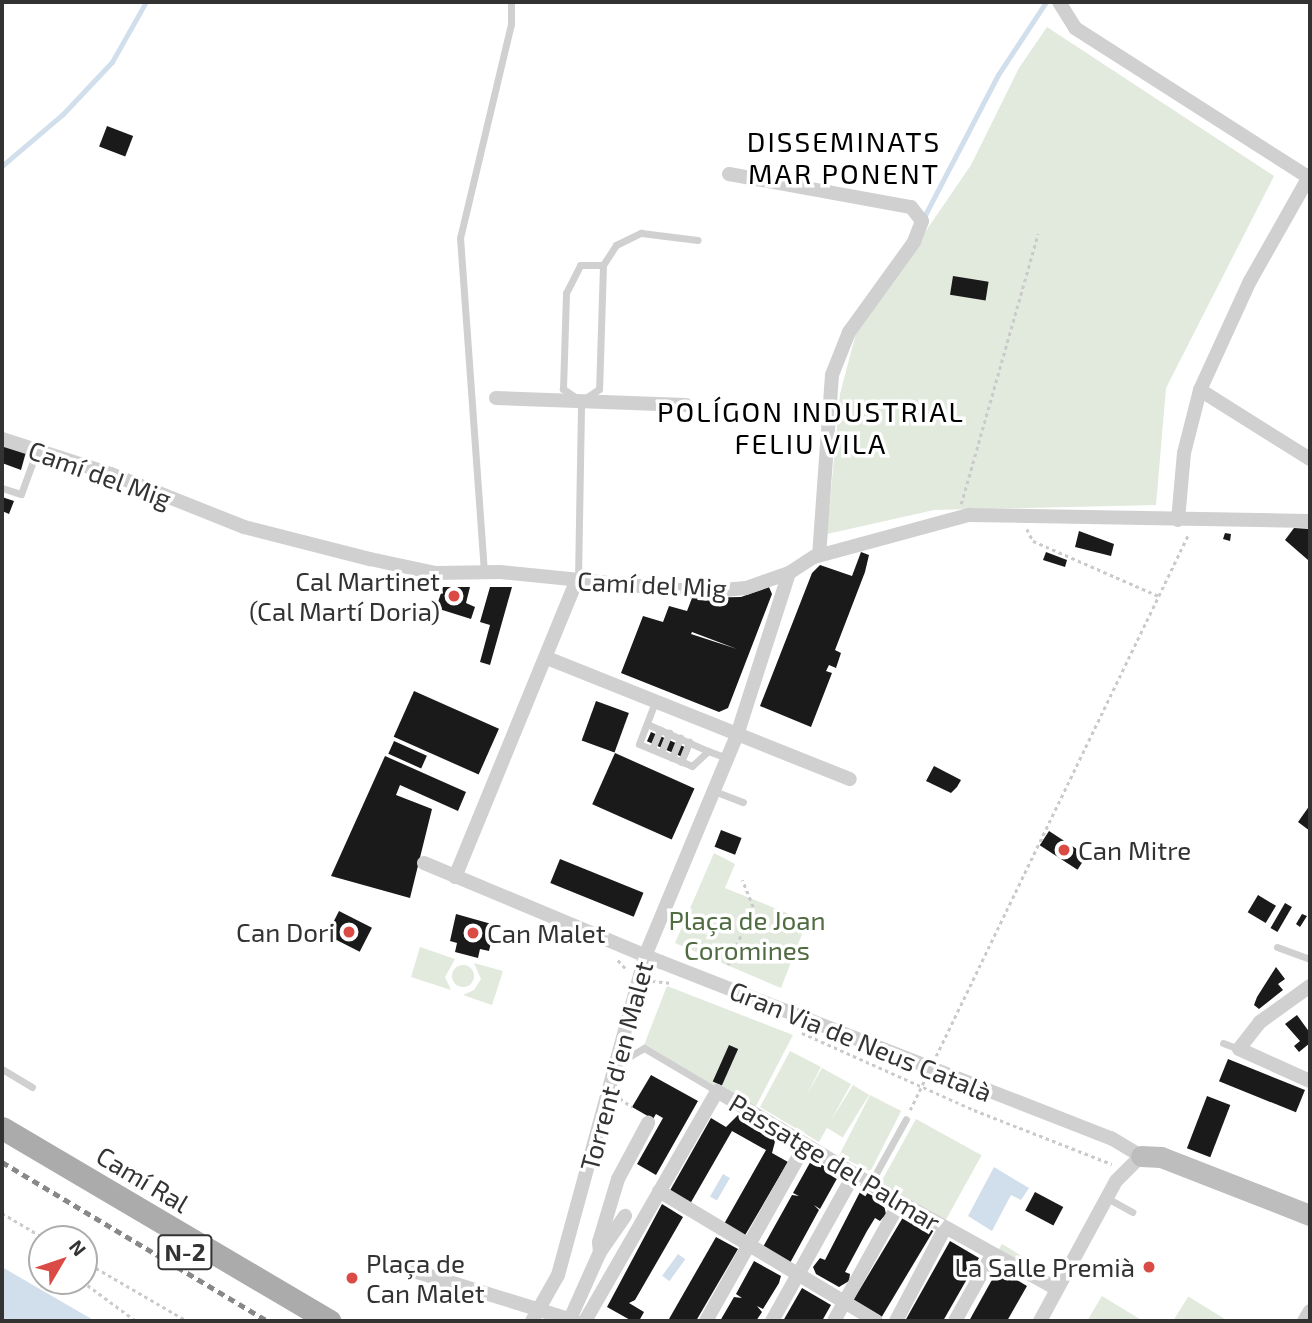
<!DOCTYPE html>
<meta charset="utf-8">
<style>
body{margin:0}
#map{position:relative;width:1312px;height:1323px;overflow:hidden;background:#fff;font-family:"Exo 2",sans-serif}
div>[style]{position:absolute}
[style*='--x']{left:calc(var(--x)*1px);top:calc(var(--y)*1px);width:calc(var(--w)*1px);rotate:calc(var(--a)*1deg)}
.green>*{inset:0;background:#e2e9dd;transform-origin:0 0}
.round{border-radius:50%}
.water>*{inset:0;background:#d1deec;transform-origin:0 0}
.stream>*{height:4.5px;margin:-2.25px;padding:0 2.25px;transform-origin:2.25px;border-radius:2.25px;background:#d1deec}
.building>*{inset:0;background:#1a1a1a;transform-origin:0 0}
.path>*{height:2.5px;margin-top:-1.25px;transform-origin:0;background:repeating-linear-gradient(90deg,#cacaca 0 3.5px,transparent 0 7px)}
.lane>*{height:7px;margin:-3.5px;padding:0 3.5px;transform-origin:3.5px;border-radius:3.5px;background:#d0d0d0}
.street>*{height:14px;margin:-7px;padding:0 7px;transform-origin:7px;border-radius:7px;background:#d0d0d0}
.secondary>*{height:21px;margin:-10.5px;padding:0 10.5px;transform-origin:10.5px;border-radius:10.5px;background:#bdbdbd}
.primary>*{height:23px;margin:-11.5px;padding:0 11.5px;transform-origin:11.5px;border-radius:11.5px;background:#ababab}
.rail>*{height:4.5px;margin-top:-2.25px;transform-origin:0;background:repeating-linear-gradient(90deg,#888 0 7px,transparent 0 12px)}
.dots>*{width:19px;height:19px;translate:-50% -50%;box-sizing:border-box;border:4px solid #fff;border-radius:50%}
span{translate:-50% -50%;white-space:nowrap;text-align:center;line-height:1.15;-webkit-text-stroke:7px #fff;paint-order:stroke}
.shield-label span{padding:2px 5px;background:#fff;border:2px solid;border-radius:5px;-webkit-text-stroke-width:0}
.shield-label{font-size:24px;color:#333;font-weight:700}
.street-label{font-size:26px;color:#333}
.poi-label{font-size:26px;color:#333}
.right{translate:-100% -50%;text-align:right}
.left{translate:0 -50%;text-align:left}
.park-label{font-size:26px;color:#516c42}
.neighbourhood-label{font-size:28px;color:#000;letter-spacing:2px}
.frame{position:absolute;inset:0;border:4px solid #333;pointer-events:none}
.north{position:absolute;left:28px;top:1225px;width:70px;height:70px;box-sizing:border-box;background:#fff;border:2px solid #adadad;border-radius:50%;rotate:51deg;font-size:19px;font-weight:700;line-height:28px;text-align:center;color:#333}
.north::after{content:'';display:block;margin:auto;width:24px;height:32px;background:#da4b45;clip-path:polygon(50% 0,100% 100%,50% 72%,0 100%)}
</style>
<div id="map">
<div class="green">
<div style="clip-path:polygon(1047px 27px,1274px 176px,1166px 388px,1156px 505px,934px 510px,827px 534px,840px 394px,856px 333px,971px 165px,1019px 68px)"></div>
<div style="clip-path:polygon(714px 853px,735px 864px,725px 888px,807px 921px,781px 988px,675px 943px)"></div>
<div style="clip-path:polygon(420px 947px,455px 959px,445px 977px,451px 990px,411px 977px)"></div>
<div style="clip-path:polygon(474px 963px,503px 971px,492px 1005px,463px 995px,474px 990px,481px 979px)"></div>
<div class="round" style="left:452px;top:965px;width:22px;height:22px"></div>
<div style="clip-path:polygon(667px 986px,793px 1035px,754px 1110px,644px 1045px)"></div>
<div style="clip-path:polygon(790px 1051px,821px 1067px,806px 1096px,822px 1068px,851px 1084px,819px 1142px,760px 1107px)"></div>
<div style="left:853px;top:1085px;width:19px;height:50px;rotate:32deg"></div>
<div style="left:870px;top:1095px;width:35px;height:68px;rotate:27deg"></div>
<div style="left:916px;top:1119px;width:75px;height:74px;rotate:29deg"></div>
<div style="left:1002px;top:1244px;width:47px;height:13px;rotate:31deg"></div>
<div style="clip-path:polygon(1102px 1296px,1143px 1321px,1087px 1321px)"></div>
<div style="clip-path:polygon(1188px 1297px,1189px 1297px,1228px 1321px,1173px 1321px)"></div>
</div>
<div class="water">
<div style="clip-path:polygon(994px 1167px,1029px 1188px,1021px 1200px,1011px 1195px,992px 1231px,968px 1216px)"></div>
<div style="left:723px;top:1174px;width:8px;height:26px;rotate:30deg"></div>
<div style="left:678px;top:1254px;width:9px;height:27px;rotate:36deg"></div>
<div style="clip-path:polygon(2px 1266px,2px 1267px,95px 1321px,2px 1321px)"></div>
</div>
<div class="stream">
<div style="--x:2;--y:166;--w:79;--a:-40.4"></div>
<div style="--x:62;--y:115;--w:73;--a:-46.7"></div>
<div style="--x:112;--y:62;--w:69;--a:-60.5"></div>
<div style="--x:924;--y:217;--w:160;--a:-62.5"></div>
<div style="--x:998;--y:75;--w:87;--a:-56.7"></div>
</div>
<div class="building">
<div style="left:107px;top:126px;width:28px;height:22px;rotate:21deg"></div>
<div style="left:953px;top:276px;width:36px;height:19px;rotate:9deg"></div>
<div style="clip-path:polygon(2px 444px,26px 452px,21px 470px,2px 463px)"></div>
<div style="clip-path:polygon(2px 497px,14px 501px,9px 514px,2px 511px)"></div>
<div style="clip-path:polygon(1294px 528px,1310px 529px,1308px 560px,1285px 540px)"></div>
<div style="clip-path:polygon(1079px 531px,1114px 544px,1111px 556px,1075px 547px)"></div>
<div style="clip-path:polygon(1225px 533px,1231px 534px,1230px 541px,1223px 539px)"></div>
<div style="clip-path:polygon(861px 552px,869px 555px,865px 572px,835px 650px,841px 653px,836px 668px,829px 665px,826px 671px,832px 673px,811px 727px,760px 706px,812px 573px,820px 565px,852px 576px)"></div>
<div style="clip-path:polygon(1046px 552px,1067px 560px,1065px 567px,1043px 560px)"></div>
<div style="clip-path:polygon(443px 587px,470px 587px,466px 603px,475px 607px,471px 619px,436px 608px)"></div>
<div style="clip-path:polygon(490px 587px,512px 587px,490px 665px,480px 662px,490px 625px,480px 622px)"></div>
<div style="clip-path:polygon(evenodd,769px 587px,772px 594px,728px 708px,719px 712px,621px 673px,643px 616px,663px 622px,669px 606px,687px 611px,692px 598px,741px 597px,769px 587px,692px 632px,737px 649px,691px 634px,692px 632px)"></div>
<div style="left:414px;top:691px;width:93px;height:50px;rotate:24deg"></div>
<div style="left:596px;top:701px;width:35px;height:42px;rotate:20deg"></div>
<div style="left:651px;top:732px;width:43px;height:10px;rotate:24deg"></div>
<div style="left:394px;top:741px;width:36px;height:14px;rotate:24deg"></div>
<div style="left:615px;top:753px;width:87px;height:56px;rotate:24deg"></div>
<div style="clip-path:polygon(385px 756px,466px 792px,458px 811px,400px 785px,396px 795px,432px 809px,410px 898px,331px 876px)"></div>
<div style="clip-path:polygon(934px 766px,961px 780px,957px 787px,951px 793px,926px 781px)"></div>
<div style="clip-path:polygon(1310px 805px,1310px 831px,1298px 822px)"></div>
<div style="left:721px;top:830px;width:22px;height:18px;rotate:21deg"></div>
<div style="left:1049px;top:831px;width:45px;height:17px;rotate:33deg"></div>
<div style="left:560px;top:859px;width:90px;height:26px;rotate:22deg"></div>
<div style="left:1258px;top:895px;width:21px;height:20px;rotate:31deg"></div>
<div style="left:1285px;top:903px;width:8px;height:29px;rotate:30deg"></div>
<div style="left:339px;top:911px;width:37px;height:27px;rotate:27deg"></div>
<div style="clip-path:polygon(456px 914px,495px 925px,489px 951px,480px 949px,478px 958px,455px 952px,457px 943px,450px 941px)"></div>
<div style="clip-path:polygon(1302px 914px,1307px 916px,1300px 927px,1296px 924px)"></div>
<div style="clip-path:polygon(1276px 967px,1285px 979px,1278px 984px,1283px 990px,1259px 1009px,1254px 1005px,1257px 997px)"></div>
<div style="clip-path:polygon(1297px 1015px,1310px 1033px,1310px 1043px,1299px 1052px,1294px 1046px,1300px 1041px,1285px 1024px)"></div>
<div style="left:729px;top:1045px;width:10px;height:40px;rotate:24deg"></div>
<div style="left:1228px;top:1059px;width:83px;height:24px;rotate:22deg"></div>
<div style="clip-path:polygon(651px 1075px,698px 1101px,656px 1175px,637px 1164px,663px 1118px,656px 1114px,653px 1119px,632px 1107px)"></div>
<div style="left:1207px;top:1096px;width:25px;height:56px;rotate:21deg"></div>
<div style="clip-path:polygon(738px 1115px,776px 1138px,772px 1153px,788px 1162px,744px 1237px,724px 1224px,766px 1150px,732px 1131px,690px 1204px,668px 1194px,711px 1118px,726px 1127px)"></div>
<div style="clip-path:polygon(812px 1159px,839px 1175px,820px 1209px,814px 1205px,819px 1210px,790px 1263px,763px 1247px,792px 1195px,799px 1196px,793px 1193px)"></div>
<div style="clip-path:polygon(861px 1190px,883px 1201px,886px 1214px,880px 1221px,875px 1218px,867px 1231px,845px 1272px,850px 1274px,849px 1281px,839px 1287px,816px 1274px,813px 1267px,820px 1258px,825px 1260px)"></div>
<div style="left:1035px;top:1192px;width:32px;height:21px;rotate:28deg"></div>
<div style="clip-path:polygon(662px 1204px,683px 1217px,635px 1300px,629px 1303px,644px 1312px,639px 1321px,632px 1321px,607px 1307px)"></div>
<div style="left:905px;top:1214px;width:33px;height:100px;rotate:31deg"></div>
<div style="clip-path:polygon(716px 1237px,738px 1249px,696px 1321px,673px 1321px,669px 1319px)"></div>
<div style="clip-path:polygon(950px 1241px,979px 1258px,943px 1321px,905px 1321px)"></div>
<div style="clip-path:polygon(754px 1261px,781px 1276px,779px 1283px,763px 1309px,757px 1306px,762px 1312px,756px 1321px,720px 1321px,734px 1297px,742px 1298px,736px 1294px)"></div>
<div style="clip-path:polygon(998px 1269px,1027px 1286px,1007px 1321px,969px 1321px)"></div>
<div style="clip-path:polygon(802px 1288px,831px 1305px,822px 1321px,783px 1321px)"></div>
</div>
<div class="path">
<div style="--x:961;--y:504;--w:281;--a:-74.1"></div>
<div style="--x:1027;--y:529;--w:13;--a:63"></div>
<div style="--x:1033;--y:541;--w:137;--a:23.6"></div>
<div style="--x:618;--y:960;--w:13;--a:48"></div>
<div style="--x:728;--y:965;--w:63;--a:-66.7"></div>
<div style="--x:753;--y:907;--w:29;--a:-112"></div>
<div style="--x:652;--y:981;--w:20;--a:6"></div>
<div style="--x:802;--y:1033;--w:188;--a:24.1"></div>
<div style="--x:974;--y:1110;--w:148;--a:21.4"></div>
<div style="--x:936;--y:1056;--w:581;--a:-64.18"></div>
<div style="--x:620;--y:1098;--w:15;--a:37"></div>
<div style="--x:910;--y:1110;--w:32;--a:-64"></div>
<div style="--x:2;--y:1213;--w:51;--a:30.6"></div>
<div style="--x:84;--y:1261;--w:119;--a:30.2"></div>
<div style="--x:82;--y:1281;--w:67;--a:36.5"></div>
</div>
<div class="lane">
<div style="--x:580;--y:265;--w:23;--a:0"></div>
<div style="--x:603;--y:265;--w:124;--a:91.8"></div>
<div style="--x:599;--y:389;--w:22;--a:146"></div>
<div style="--x:581;--y:401;--w:22;--a:-146"></div>
<div style="--x:563;--y:389;--w:96;--a:-88.2"></div>
<div style="--x:566;--y:293;--w:31;--a:-63"></div>
<div style="--x:603;--y:265;--w:24;--a:-57"></div>
<div style="--x:616;--y:245;--w:28;--a:-26"></div>
<div style="--x:641;--y:233;--w:57;--a:7"></div>
<div style="--x:2;--y:488;--w:20;--a:18"></div>
<div style="--x:21;--y:494;--w:47;--a:-70"></div>
<div style="--x:484;--y:572;--w:335;--a:-94.1"></div>
<div style="--x:460;--y:238;--w:220;--a:-76.6"></div>
<div style="--x:511;--y:24;--w:22;--a:-90"></div>
<div style="--x:578;--y:579;--w:178;--a:-89"></div>
<div style="--x:655;--y:702;--w:45;--a:110.9"></div>
<div style="--x:639;--y:744;--w:57;--a:22.5"></div>
<div style="--x:692;--y:766;--w:22;--a:-43"></div>
<div style="--x:708;--y:751;--w:20;--a:20"></div>
<div style="--x:647;--y:724;--w:67;--a:23.9"></div>
<div style="--x:652;--y:749;--w:21;--a:-67"></div>
<div style="--x:661;--y:753;--w:22;--a:-68"></div>
<div style="--x:672;--y:758;--w:22;--a:-68"></div>
<div style="--x:681;--y:762;--w:22;--a:-68"></div>
<div style="--x:714;--y:791;--w:31;--a:21"></div>
<div style="--x:1277;--y:947;--w:35;--a:20"></div>
<div style="--x:1223;--y:1043;--w:17;--a:21"></div>
<div style="--x:618;--y:1063;--w:30;--a:-30"></div>
<div style="--x:644;--y:1048;--w:85;--a:30.5"></div>
<div style="--x:2;--y:1069;--w:35;--a:31"></div>
<div style="--x:870;--y:1184;--w:74;--a:-61"></div>
<div style="--x:1107;--y:1198;--w:29;--a:29"></div>
</div>
<div class="street">
<div style="--x:1059;--y:2;--w:31;--a:58"></div>
<div style="--x:1075;--y:28;--w:279;--a:32.6"></div>
<div style="--x:729;--y:174;--w:185;--a:10.3"></div>
<div style="--x:911;--y:207;--w:18;--a:52"></div>
<div style="--x:922;--y:221;--w:22;--a:111"></div>
<div style="--x:914;--y:242;--w:111;--a:125.8"></div>
<div style="--x:849;--y:332;--w:46;--a:111.6"></div>
<div style="--x:832;--y:375;--w:180;--a:94.1"></div>
<div style="--x:1200;--y:390;--w:130;--a:32.1"></div>
<div style="--x:496;--y:398;--w:190;--a:2.1"></div>
<div style="--x:2;--y:439;--w:114;--a:17.8"></div>
<div style="--x:111;--y:474;--w:143;--a:21.7"></div>
<div style="--x:244;--y:527;--w:130;--a:14.3"></div>
<div style="--x:370;--y:559;--w:66;--a:12.2"></div>
<div style="--x:435;--y:573;--w:65;--a:-0.9"></div>
<div style="--x:500;--y:572;--w:201;--a:5.7"></div>
<div style="--x:700;--y:592;--w:46;--a:-5"></div>
<div style="--x:746;--y:588;--w:46;--a:-19.2"></div>
<div style="--x:789;--y:573;--w:30;--a:-33"></div>
<div style="--x:814;--y:557;--w:161;--a:-15.2"></div>
<div style="--x:969;--y:515;--w:341;--a:1"></div>
<div style="--x:1178;--y:520;--w:67;--a:-84.9"></div>
<div style="--x:1184;--y:453;--w:65;--a:-75.7"></div>
<div style="--x:1200;--y:390;--w:120;--a:-65.4"></div>
<div style="--x:1250;--y:281;--w:122;--a:-60.5"></div>
<div style="--x:547;--y:658;--w:326;--a:21.8"></div>
<div style="--x:424;--y:863;--w:257;--a:22.7"></div>
<div style="--x:661;--y:962;--w:483;--a:21.4"></div>
<div style="--x:1111;--y:1138;--w:35;--a:31"></div>
<div style="--x:1141;--y:1156;--w:35;--a:135"></div>
<div style="--x:1116;--y:1181;--w:159;--a:118.5"></div>
<div style="--x:455;--y:877;--w:321;--a:-67.7"></div>
<div style="--x:1310;--y:986;--w:62;--a:144.2"></div>
<div style="--x:1260;--y:1022;--w:34;--a:128"></div>
<div style="--x:1239;--y:1049;--w:78;--a:24.3"></div>
<div style="--x:659;--y:1191;--w:253;--a:30.9"></div>
<div style="--x:600;--y:1252;--w:10;--a:-96"></div>
<div style="--x:599;--y:1242;--w:66;--a:-73.2"></div>
<div style="--x:618;--y:1179;--w:64;--a:-61.8"></div>
<div style="--x:401;--y:1267;--w:182;--a:17.2"></div>
<div style="--x:570;--y:1319;--w:73;--a:-65.9"></div>
<div style="--x:600;--y:1252;--w:44;--a:-55.2"></div>
<div style="--x:532;--y:1321;--w:53;--a:-60.5"></div>
<div style="--x:558;--y:1275;--w:331;--a:-74.7"></div>
<div style="--x:645;--y:956;--w:239;--a:-67.4"></div>
<div style="--x:737;--y:735;--w:170;--a:-72.2"></div>
<div style="--x:585;--y:1321;--w:265;--a:-60.1"></div>
<div style="--x:717;--y:1091;--w:214;--a:31.2"></div>
<div style="--x:900;--y:1202;--w:177;--a:29"></div>
<div style="--x:706;--y:1321;--w:202;--a:-60.6"></div>
<div style="--x:772;--y:1321;--w:168;--a:-60.8"></div>
<div style="--x:834;--y:1321;--w:136;--a:-61"></div>
<div style="--x:896;--y:1321;--w:105;--a:-62.2"></div>
<div style="--x:955;--y:1321;--w:76;--a:-60.7"></div>
<div style="--x:1304;--y:1321;--w:12;--a:-59"></div>
</div>
<div class="secondary">
<div style="--x:1141;--y:1156;--w:20;--a:3"></div>
<div style="--x:1161;--y:1157;--w:160;--a:21.3"></div>
</div>
<div class="primary">
<div style="--x:2;--y:1128;--w:380;--a:30.5"></div>
</div>
<div class="rail">
<div style="--x:2;--y:1162;--w:310;--a:30.9"></div>
</div>
<div class="dots">
<div style="left:454px;top:596px;background:#da4b45"></div>
<div style="left:1064px;top:850px;background:#da4b45"></div>
<div style="left:349px;top:932px;background:#da4b45"></div>
<div style="left:473px;top:933px;background:#da4b45"></div>
<div style="left:1149px;top:1267px;background:#da4b45"></div>
<div style="left:352px;top:1278px;background:#da4b45"></div>
</div>
<div class="shield-label">
<span style="left:185px;top:1252px">N-2</span>
</div>
<div class="street-label">
<span style="left:100px;top:474px;rotate:20deg">Camí del Mig</span>
<span style="left:652px;top:584px;rotate:3deg">Camí del Mig</span>
<span style="left:861px;top:1041px;rotate:22deg">Gran Via de Neus Català</span>
<span style="left:616px;top:1066px;rotate:-75deg">Torrent d'en Malet</span>
<span style="left:835px;top:1162px;rotate:31deg">Passatge del Palmar</span>
<span style="left:143px;top:1179px;rotate:31deg">Camí Ral</span>
</div>
<div class="poi-label">
<span class="right" style="left:440px;top:596px">Cal Martinet<br>(Cal Martí Doria)</span>
<span class="left" style="left:1078px;top:850px">Can Mitre</span>
<span class="right" style="left:335px;top:932px">Can Dori</span>
<span class="left" style="left:487px;top:933px">Can Malet</span>
<span class="left" style="left:366px;top:1278px">Plaça de<br>Can Malet</span>
<span class="right" style="left:1135px;top:1267px">La Salle Premià</span>
</div>
<div class="park-label">
<span style="left:747px;top:935px">Plaça de Joan<br>Coromines</span>
</div>
<div class="neighbourhood-label">
<span style="left:844px;top:157px">DISSEMINATS<br>MAR PONENT</span>
<span style="left:811px;top:427px">POLÍGON INDUSTRIAL<br>FELIU VILA</span>
</div>
<div class="frame"></div>
<div class="north">N</div>
</div>
